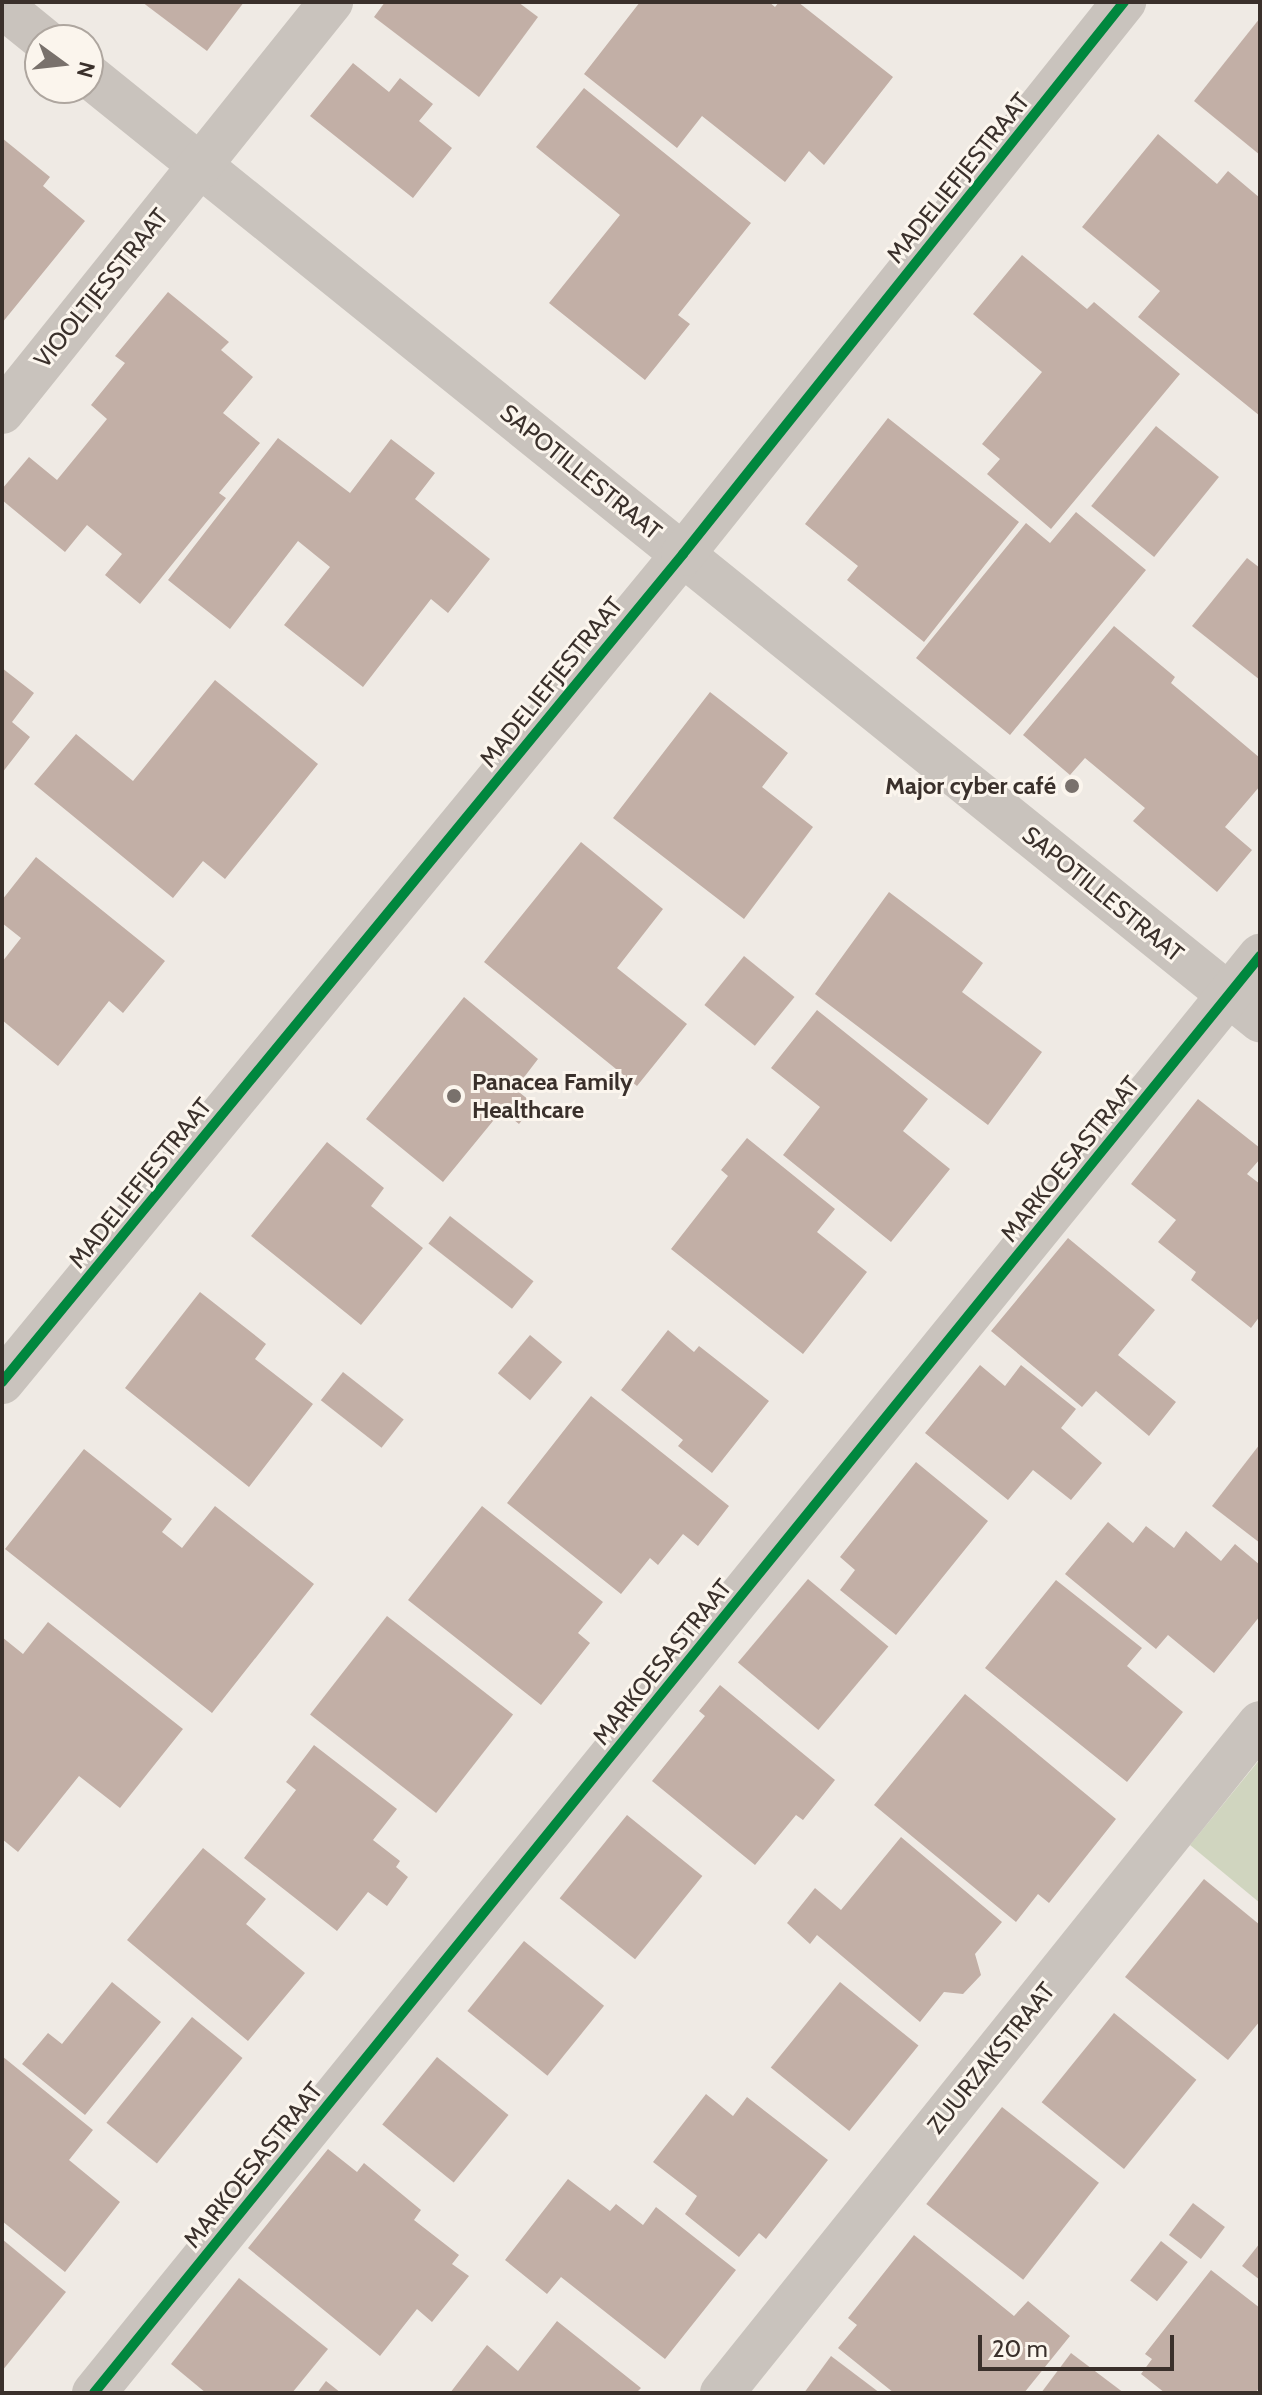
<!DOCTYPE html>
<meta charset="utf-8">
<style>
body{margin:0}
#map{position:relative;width:1262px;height:2395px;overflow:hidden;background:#efeae4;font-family:Cabin,sans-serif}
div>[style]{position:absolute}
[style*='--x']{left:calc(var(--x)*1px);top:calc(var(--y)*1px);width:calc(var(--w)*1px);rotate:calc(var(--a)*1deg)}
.green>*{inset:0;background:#d0d5bf}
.building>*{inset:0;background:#c2afa6;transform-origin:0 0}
.minor>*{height:44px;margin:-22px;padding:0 22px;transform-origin:22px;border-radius:22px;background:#c9c3bd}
.cycleway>*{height:10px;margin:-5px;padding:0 5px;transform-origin:5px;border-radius:5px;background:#00873e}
.dots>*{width:22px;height:22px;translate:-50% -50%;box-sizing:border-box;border:4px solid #fbf5ed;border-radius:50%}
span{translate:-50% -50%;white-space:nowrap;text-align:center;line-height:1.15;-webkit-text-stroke:6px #fbf5ed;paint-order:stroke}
.street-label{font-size:24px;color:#3a302b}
.poi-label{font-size:24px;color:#3a302b;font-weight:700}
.right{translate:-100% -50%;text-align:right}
.left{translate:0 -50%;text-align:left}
.frame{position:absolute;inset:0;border:4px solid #3a302b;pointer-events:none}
.north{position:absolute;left:24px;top:24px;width:80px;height:80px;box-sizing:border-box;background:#fbf5ed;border:2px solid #aea69f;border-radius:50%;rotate:105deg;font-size:22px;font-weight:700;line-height:32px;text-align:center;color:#3a302b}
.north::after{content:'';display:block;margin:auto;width:28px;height:36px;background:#79716c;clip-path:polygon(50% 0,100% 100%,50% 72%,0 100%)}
.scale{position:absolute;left:978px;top:2335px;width:196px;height:36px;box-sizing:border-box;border:4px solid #3a302b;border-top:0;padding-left:10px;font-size:24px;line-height:28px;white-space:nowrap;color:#3a302b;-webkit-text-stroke:6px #fbf5ed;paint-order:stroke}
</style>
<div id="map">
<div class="green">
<div style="clip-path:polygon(1260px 1759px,1260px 1903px,1190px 1845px)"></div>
</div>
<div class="building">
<div style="clip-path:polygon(142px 2px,244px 2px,207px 51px)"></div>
<div style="clip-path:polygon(385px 2px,518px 2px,538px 17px,479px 97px,374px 17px)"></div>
<div style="clip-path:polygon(640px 2px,769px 2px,775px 7px,779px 2px,798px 2px,893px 77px,824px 165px,809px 151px,785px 182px,702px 116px,677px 148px,584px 74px)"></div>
<div style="clip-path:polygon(1260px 18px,1260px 155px,1194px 101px)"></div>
<div style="clip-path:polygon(353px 63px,389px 92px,400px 78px,433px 104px,419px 121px,452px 148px,413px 198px,310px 116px)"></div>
<div style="clip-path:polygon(584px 88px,751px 223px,678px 315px,690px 324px,645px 380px,549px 303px,620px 215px,536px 147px)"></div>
<div style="clip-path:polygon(1158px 134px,1217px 184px,1228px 171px,1260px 198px,1260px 416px,1138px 317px,1160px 291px,1082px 227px)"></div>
<div style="clip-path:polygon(2px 138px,50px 177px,43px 186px,85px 221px,2px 323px)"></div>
<div style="clip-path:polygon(1022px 255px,1087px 309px,1094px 302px,1180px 374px,1051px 529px,987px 474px,1000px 459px,982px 444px,1042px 372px,973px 314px)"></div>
<div style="clip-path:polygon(168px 292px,229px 342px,221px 350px,253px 377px,223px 413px,260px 443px,219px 493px,226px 498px,140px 604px,105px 575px,122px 554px,87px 525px,65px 552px,2px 500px,2px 489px,29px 457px,57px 480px,107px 419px,91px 405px,125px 363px,115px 356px)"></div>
<div style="clip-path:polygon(888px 418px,1019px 522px,924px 642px,847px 580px,858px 566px,805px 524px)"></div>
<div style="left:1156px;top:426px;width:81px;height:103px;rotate:39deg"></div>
<div style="clip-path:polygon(278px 438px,350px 493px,391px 439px,435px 473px,415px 499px,490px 559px,448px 613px,431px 599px,363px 687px,284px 625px,330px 567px,298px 541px,230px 629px,168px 580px)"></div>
<div style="clip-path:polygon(1076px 512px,1146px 570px,1010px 735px,916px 658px,1026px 523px,1050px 543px)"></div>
<div style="clip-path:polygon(1247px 558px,1260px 568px,1260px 680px,1192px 626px)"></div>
<div style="clip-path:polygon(1114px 626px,1175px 677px,1171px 683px,1260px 758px,1260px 786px,1225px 827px,1252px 850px,1217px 892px,1133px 821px,1145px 808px,1085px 758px,1070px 775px,1023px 735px)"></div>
<div style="clip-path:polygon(2px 668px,34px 693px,12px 722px,30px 737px,2px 773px)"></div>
<div style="clip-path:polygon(215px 680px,318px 764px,225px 879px,203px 861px,173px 898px,34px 784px,76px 734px,133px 781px)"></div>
<div style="clip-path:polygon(710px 692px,788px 753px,762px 787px,813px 827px,744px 919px,613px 818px)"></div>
<div style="clip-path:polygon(581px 842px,663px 909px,617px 968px,687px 1024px,637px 1086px,484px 962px)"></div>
<div style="clip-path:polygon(36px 857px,165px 961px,123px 1013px,109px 1001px,58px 1066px,2px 1020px,2px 962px,21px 938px,2px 923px,2px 900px)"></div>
<div style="clip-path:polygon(889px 892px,983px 963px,962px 992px,1042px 1052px,988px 1125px,815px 994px)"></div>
<div style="left:744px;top:956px;width:65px;height:63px;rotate:39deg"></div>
<div style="clip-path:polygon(464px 997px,538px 1059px,515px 1089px,534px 1104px,519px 1124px,502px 1110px,443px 1182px,366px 1119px)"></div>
<div style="clip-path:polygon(817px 1010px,928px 1099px,903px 1131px,950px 1169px,891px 1242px,783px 1155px,820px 1107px,771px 1068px)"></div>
<div style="clip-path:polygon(1198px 1099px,1260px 1148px,1260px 1159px,1247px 1174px,1260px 1184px,1260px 1316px,1251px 1328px,1191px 1280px,1196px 1272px,1158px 1242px,1176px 1220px,1131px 1184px)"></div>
<div style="clip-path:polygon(747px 1138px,835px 1209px,817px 1232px,867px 1272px,803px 1354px,671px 1249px,728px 1176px,721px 1170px)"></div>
<div style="clip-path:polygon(327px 1142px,384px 1188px,371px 1206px,423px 1248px,361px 1325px,251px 1236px)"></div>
<div style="left:450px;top:1216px;width:106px;height:35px;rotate:38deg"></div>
<div style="clip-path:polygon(1068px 1238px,1155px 1310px,1118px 1355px,1176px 1402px,1149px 1436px,1096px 1391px,1082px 1407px,991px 1331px)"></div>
<div style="clip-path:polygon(200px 1292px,266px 1344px,255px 1359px,313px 1404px,249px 1487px,125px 1388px)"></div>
<div style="clip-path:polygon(668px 1330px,694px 1352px,699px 1346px,769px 1401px,712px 1473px,678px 1446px,683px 1440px,621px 1390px)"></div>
<div style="left:530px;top:1335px;width:42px;height:50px;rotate:40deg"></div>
<div style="clip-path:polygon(980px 1365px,1005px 1386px,1021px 1365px,1076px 1409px,1061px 1428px,1102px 1463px,1071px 1500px,1033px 1470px,1008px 1500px,925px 1433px)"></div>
<div style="left:343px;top:1372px;width:77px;height:36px;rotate:38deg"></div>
<div style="clip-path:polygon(591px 1396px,729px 1506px,698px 1546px,683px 1534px,658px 1565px,650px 1558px,621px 1594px,507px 1503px)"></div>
<div style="clip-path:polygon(1260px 1444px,1260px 1543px,1212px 1506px)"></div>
<div style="clip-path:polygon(84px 1449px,172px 1519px,162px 1532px,182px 1548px,215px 1506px,314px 1584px,212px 1713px,5px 1549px)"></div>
<div style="clip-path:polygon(916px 1462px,988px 1521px,896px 1635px,840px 1590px,855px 1570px,840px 1557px)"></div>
<div style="clip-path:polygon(482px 1506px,603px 1602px,578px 1633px,590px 1643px,541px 1705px,408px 1600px)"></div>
<div style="clip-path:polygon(1108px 1522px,1133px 1543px,1146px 1526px,1174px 1548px,1186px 1531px,1221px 1561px,1235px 1544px,1260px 1565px,1260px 1616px,1214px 1673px,1168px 1635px,1156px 1649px,1065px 1574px)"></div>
<div style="left:808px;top:1579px;width:105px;height:109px;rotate:40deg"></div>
<div style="clip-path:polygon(1056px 1580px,1142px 1648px,1127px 1666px,1183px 1712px,1127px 1782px,985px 1668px)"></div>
<div style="left:387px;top:1616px;width:160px;height:125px;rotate:38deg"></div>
<div style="clip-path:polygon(48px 1622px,183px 1729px,120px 1808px,79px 1776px,18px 1852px,2px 1839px,2px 1637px,23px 1654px)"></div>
<div style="clip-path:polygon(720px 1685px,835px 1780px,803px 1820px,796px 1815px,755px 1865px,652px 1781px,705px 1716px,699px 1711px)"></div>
<div style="clip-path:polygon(965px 1694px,1116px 1819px,1049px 1903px,1038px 1894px,1016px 1922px,874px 1805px)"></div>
<div style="clip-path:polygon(314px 1745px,397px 1809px,373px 1840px,400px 1861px,396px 1867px,408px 1877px,387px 1906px,368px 1892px,337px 1931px,244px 1858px,296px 1790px,286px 1782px)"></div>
<div style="left:627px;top:1815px;width:97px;height:107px;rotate:39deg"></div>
<div style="clip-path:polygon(901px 1837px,1002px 1922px,975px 1954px,981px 1975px,963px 1994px,944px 1992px,920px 2022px,817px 1935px,810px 1944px,787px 1923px,815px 1888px,841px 1910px)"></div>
<div style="clip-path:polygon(203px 1848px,266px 1899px,246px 1924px,305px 1973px,248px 2041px,127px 1940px)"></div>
<div style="clip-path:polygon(1204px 1879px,1260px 1925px,1260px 2021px,1228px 2060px,1125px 1977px)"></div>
<div style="left:524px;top:1941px;width:103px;height:90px;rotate:39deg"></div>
<div style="clip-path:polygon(112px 1982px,161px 2022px,85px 2115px,22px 2064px,48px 2033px,62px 2044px)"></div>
<div style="left:840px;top:1982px;width:101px;height:110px;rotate:39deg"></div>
<div style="left:1114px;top:2013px;width:106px;height:115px;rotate:39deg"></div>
<div style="left:192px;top:2017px;width:65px;height:136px;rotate:39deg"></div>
<div style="clip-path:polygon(2px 2056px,93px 2130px,69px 2160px,120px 2202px,65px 2272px,2px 2221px)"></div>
<div style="left:437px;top:2057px;width:92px;height:87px;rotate:39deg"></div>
<div style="clip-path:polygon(706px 2094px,733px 2116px,747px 2097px,828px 2160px,766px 2239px,759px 2233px,739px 2257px,685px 2214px,697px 2196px,653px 2162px)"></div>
<div style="left:1002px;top:2107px;width:123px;height:123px;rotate:38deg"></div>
<div style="clip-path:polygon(328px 2149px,357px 2172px,364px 2163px,421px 2210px,414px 2220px,459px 2255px,452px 2264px,469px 2276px,432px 2322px,417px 2309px,380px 2356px,248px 2248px)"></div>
<div style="clip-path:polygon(568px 2179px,610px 2211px,616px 2204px,643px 2225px,656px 2207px,736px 2270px,665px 2359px,561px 2277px,547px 2294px,505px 2260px)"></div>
<div style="left:1193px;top:2203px;width:40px;height:40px;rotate:37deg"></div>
<div style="clip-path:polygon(914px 2235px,1014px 2316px,1028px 2301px,1070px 2336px,1024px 2393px,894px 2393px,838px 2348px,857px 2325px,848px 2318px)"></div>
<div style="clip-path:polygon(2px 2239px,66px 2292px,2px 2371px)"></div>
<div style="left:1161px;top:2241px;width:34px;height:50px;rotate:38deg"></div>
<div style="clip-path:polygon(1260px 2243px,1260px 2280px,1242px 2266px)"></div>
<div style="clip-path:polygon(1211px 2270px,1260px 2308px,1260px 2387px,1255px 2393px,1165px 2393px,1141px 2374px,1152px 2359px,1145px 2354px)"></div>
<div style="clip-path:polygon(239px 2278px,328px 2349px,292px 2393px,206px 2393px,171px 2364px)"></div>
<div style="clip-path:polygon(557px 2321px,641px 2388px,636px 2393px,450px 2393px,487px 2345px,518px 2371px)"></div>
<div style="clip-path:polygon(1071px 2353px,1124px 2393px,1041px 2393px)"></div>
<div style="clip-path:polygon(831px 2356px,880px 2393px,804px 2393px)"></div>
<div style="clip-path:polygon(326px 2381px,341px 2393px,317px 2393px)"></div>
</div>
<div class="minor">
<div style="--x:2;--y:6;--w:54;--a:39"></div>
<div style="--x:88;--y:75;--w:1506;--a:38.88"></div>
<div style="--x:2;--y:412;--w:526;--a:-51.26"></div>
<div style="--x:2;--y:1382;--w:1072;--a:-50.56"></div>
<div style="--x:683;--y:554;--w:707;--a:-51.38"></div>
<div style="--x:94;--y:2393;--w:1851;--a:-50.94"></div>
<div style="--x:722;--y:2393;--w:859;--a:-51.24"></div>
</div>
<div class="cycleway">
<div style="--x:2;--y:1382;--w:1072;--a:-50.56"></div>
<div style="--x:683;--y:554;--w:707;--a:-51.38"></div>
<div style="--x:94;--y:2393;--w:1851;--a:-50.94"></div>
</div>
<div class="dots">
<div style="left:1072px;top:786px;background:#79716c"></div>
<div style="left:454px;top:1096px;background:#79716c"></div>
</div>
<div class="street-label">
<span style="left:958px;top:178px;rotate:-51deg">MADELIEFJESTRAAT</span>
<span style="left:101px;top:288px;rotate:-51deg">VIOOLTJESSTRAAT</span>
<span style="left:581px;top:472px;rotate:39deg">SAPOTILLESTRAAT</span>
<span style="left:551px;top:682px;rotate:-51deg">MADELIEFJESTRAAT</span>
<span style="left:1103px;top:894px;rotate:39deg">SAPOTILLESTRAAT</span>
<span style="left:1070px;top:1159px;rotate:-51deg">MARKOESASTRAAT</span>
<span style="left:140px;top:1183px;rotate:-51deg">MADELIEFJESTRAAT</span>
<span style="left:662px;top:1662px;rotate:-51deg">MARKOESASTRAAT</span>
<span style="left:991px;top:2058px;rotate:-51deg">ZUURZAKSTRAAT</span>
<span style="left:253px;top:2165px;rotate:-51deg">MARKOESASTRAAT</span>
</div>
<div class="poi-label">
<span class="right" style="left:1056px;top:786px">Major cyber café</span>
<span class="left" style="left:472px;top:1096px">Panacea Family<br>Healthcare</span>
</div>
<div class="frame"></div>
<div class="north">N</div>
<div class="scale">20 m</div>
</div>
